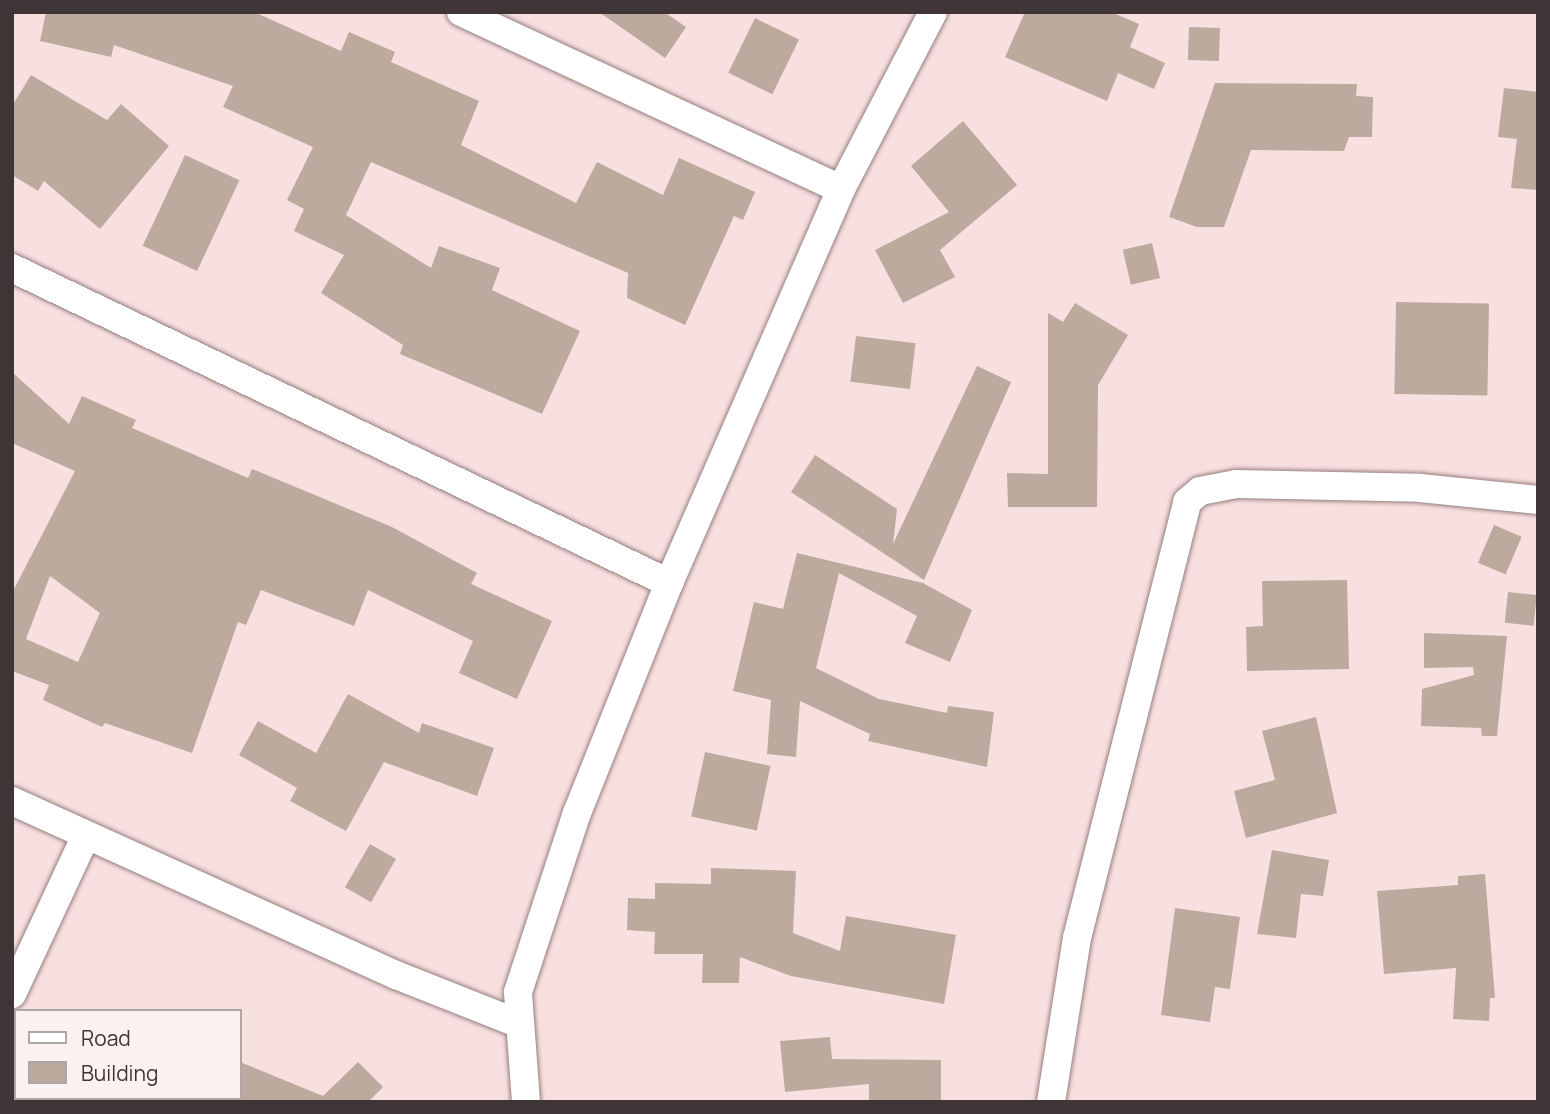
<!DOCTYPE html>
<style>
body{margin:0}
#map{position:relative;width:1550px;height:1114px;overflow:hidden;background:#f9e0e0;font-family:Manrope,sans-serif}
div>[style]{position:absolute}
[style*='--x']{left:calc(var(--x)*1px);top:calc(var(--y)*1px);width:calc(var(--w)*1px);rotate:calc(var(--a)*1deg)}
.building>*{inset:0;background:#bda99e;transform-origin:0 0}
.roads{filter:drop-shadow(0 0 2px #957e7f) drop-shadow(0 0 2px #957e7f)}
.street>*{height:28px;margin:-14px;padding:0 14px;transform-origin:14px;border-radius:14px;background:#fff}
span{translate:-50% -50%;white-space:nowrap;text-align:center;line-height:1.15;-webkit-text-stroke:7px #fcf1f1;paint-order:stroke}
.frame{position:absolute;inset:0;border:14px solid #3f3536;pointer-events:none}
.legend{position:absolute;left:14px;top:1009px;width:228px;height:91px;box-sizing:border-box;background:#fcf1f1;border:2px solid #b0a6a6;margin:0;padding:9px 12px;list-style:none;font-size:21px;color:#3f3536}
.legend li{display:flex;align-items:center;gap:14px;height:35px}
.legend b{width:35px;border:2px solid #b0a6a6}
</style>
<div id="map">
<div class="building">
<div style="clip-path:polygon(46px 12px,254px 12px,341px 51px,349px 32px,395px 52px,391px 62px,479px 101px,461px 145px,576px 203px,597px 162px,663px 195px,679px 158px,755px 192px,743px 220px,734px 216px,685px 325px,627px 298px,628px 273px,371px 162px,346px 215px,431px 268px,439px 246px,500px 268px,492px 290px,580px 331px,542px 414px,400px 354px,403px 345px,321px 293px,344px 255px,294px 231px,304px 209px,287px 200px,313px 147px,223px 107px,233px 86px,114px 45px,111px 57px,40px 41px)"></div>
<div style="clip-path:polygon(599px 12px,664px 12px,686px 27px,665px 58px)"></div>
<div style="clip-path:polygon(1025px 12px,1111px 12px,1139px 24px,1130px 47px,1165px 63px,1154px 89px,1118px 73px,1107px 101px,1005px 57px)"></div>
<div style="left:755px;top:18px;width:49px;height:61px;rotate:26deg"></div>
<div style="left:1189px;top:27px;width:31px;height:33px;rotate:2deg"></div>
<div style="clip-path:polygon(31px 75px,107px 120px,121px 104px,169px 146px,100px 229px,44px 181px,38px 191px,12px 175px,12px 106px)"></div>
<div style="clip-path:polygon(1215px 83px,1357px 84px,1356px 96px,1373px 97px,1372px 137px,1349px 137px,1344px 151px,1251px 150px,1224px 227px,1197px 227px,1169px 217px)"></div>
<div style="clip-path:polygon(1504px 88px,1538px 92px,1538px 190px,1511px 188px,1517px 139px,1498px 137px)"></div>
<div style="clip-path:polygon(963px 121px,1017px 185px,940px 250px,955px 277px,903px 303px,875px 250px,949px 212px,911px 166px)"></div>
<div style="left:185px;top:155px;width:60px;height:100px;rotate:25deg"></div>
<div style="left:1152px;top:243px;width:36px;height:30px;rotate:77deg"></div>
<div style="left:1396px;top:302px;width:93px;height:92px;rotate:1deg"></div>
<div style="clip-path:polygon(1075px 303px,1128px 335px,1098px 385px,1097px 507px,1008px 507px,1007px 473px,1048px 474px,1048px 313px,1063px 322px)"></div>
<div style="left:856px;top:336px;width:60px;height:46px;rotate:7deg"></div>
<div style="clip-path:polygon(977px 366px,1011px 382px,924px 580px,791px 492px,815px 455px,897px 509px,893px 544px)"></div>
<div style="clip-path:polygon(evenodd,12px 372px,69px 424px,82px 396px,136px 420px,132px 428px,248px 478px,252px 469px,392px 527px,477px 573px,471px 584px,552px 621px,517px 699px,459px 673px,473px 641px,368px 590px,354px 626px,261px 590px,246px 625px,238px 622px,192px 753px,105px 723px,102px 727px,43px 700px,49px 685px,12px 671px,12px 593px,75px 471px,12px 443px,12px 372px,50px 576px,100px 613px,78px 662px,26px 639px,50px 576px)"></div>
<div style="left:1494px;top:525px;width:30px;height:41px;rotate:23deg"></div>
<div style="clip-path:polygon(797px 553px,923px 583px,972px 610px,950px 662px,905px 643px,917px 616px,839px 573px,816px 668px,879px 699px,947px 713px,948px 706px,994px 712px,987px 767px,868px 741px,870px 734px,800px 701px,796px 757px,767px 754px,771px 700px,733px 691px,754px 602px,783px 609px)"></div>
<div style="clip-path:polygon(1347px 580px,1349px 669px,1247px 671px,1246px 627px,1263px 626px,1262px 581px)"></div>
<div style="left:1508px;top:592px;width:29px;height:31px;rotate:6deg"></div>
<div style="clip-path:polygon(1424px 633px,1507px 636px,1497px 736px,1482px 736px,1481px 728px,1421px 726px,1422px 689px,1474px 675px,1473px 667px,1424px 668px)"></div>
<div style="clip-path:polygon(348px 694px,419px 733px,422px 723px,494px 748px,477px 796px,384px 762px,346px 831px,290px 801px,297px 788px,239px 755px,258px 721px,316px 753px)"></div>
<div style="clip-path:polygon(1316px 717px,1337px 813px,1246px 838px,1234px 791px,1275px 780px,1262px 731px)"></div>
<div style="left:705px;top:752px;width:67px;height:66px;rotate:12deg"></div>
<div style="left:370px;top:844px;width:30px;height:50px;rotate:30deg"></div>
<div style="clip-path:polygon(1272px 850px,1329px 860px,1323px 896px,1301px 894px,1296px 938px,1257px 934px)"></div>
<div style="clip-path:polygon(711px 868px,796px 871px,793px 933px,840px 951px,846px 916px,956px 935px,944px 1004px,791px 976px,740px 957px,739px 983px,702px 983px,703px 954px,654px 954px,655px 932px,627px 930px,628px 898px,655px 899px,655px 883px,711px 884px)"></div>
<div style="clip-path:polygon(1485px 874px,1495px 998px,1490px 998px,1489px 1021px,1453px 1019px,1456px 968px,1384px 974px,1377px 891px,1458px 885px,1458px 876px)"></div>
<div style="clip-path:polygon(1175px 908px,1240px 917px,1230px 989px,1215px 987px,1210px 1022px,1161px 1015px)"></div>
<div style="clip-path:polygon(830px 1037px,832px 1059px,941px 1060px,941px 1102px,869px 1102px,869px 1084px,785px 1092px,780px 1041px)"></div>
<div style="clip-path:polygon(240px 1062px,323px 1096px,358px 1062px,383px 1087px,368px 1102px,240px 1102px)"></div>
</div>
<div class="roads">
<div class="street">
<div style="--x:461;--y:12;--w:419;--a:25"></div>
<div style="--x:12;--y:268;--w:729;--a:25.62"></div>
<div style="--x:12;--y:801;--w:422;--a:24.4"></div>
<div style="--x:396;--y:975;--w:133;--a:21.6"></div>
<div style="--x:12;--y:994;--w:175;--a:-65"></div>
<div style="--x:526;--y:1102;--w:110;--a:-94.2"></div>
<div style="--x:518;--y:992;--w:188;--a:-71.8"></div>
<div style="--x:577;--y:813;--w:248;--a:-68.2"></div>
<div style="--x:669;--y:583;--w:430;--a:-66.4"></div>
<div style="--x:841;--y:189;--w:199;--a:-62.5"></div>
<div style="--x:1051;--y:1102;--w:166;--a:-81"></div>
<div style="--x:1077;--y:938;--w:450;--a:-75.8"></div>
<div style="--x:1187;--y:502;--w:17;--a:-40"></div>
<div style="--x:1200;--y:491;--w:37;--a:-11"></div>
<div style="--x:1236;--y:484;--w:184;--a:1.2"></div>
<div style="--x:1420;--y:488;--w:119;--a:5.8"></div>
</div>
</div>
<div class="frame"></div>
<ul class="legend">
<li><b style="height:9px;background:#fff"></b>Road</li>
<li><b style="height:19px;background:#bda99e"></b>Building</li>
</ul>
</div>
